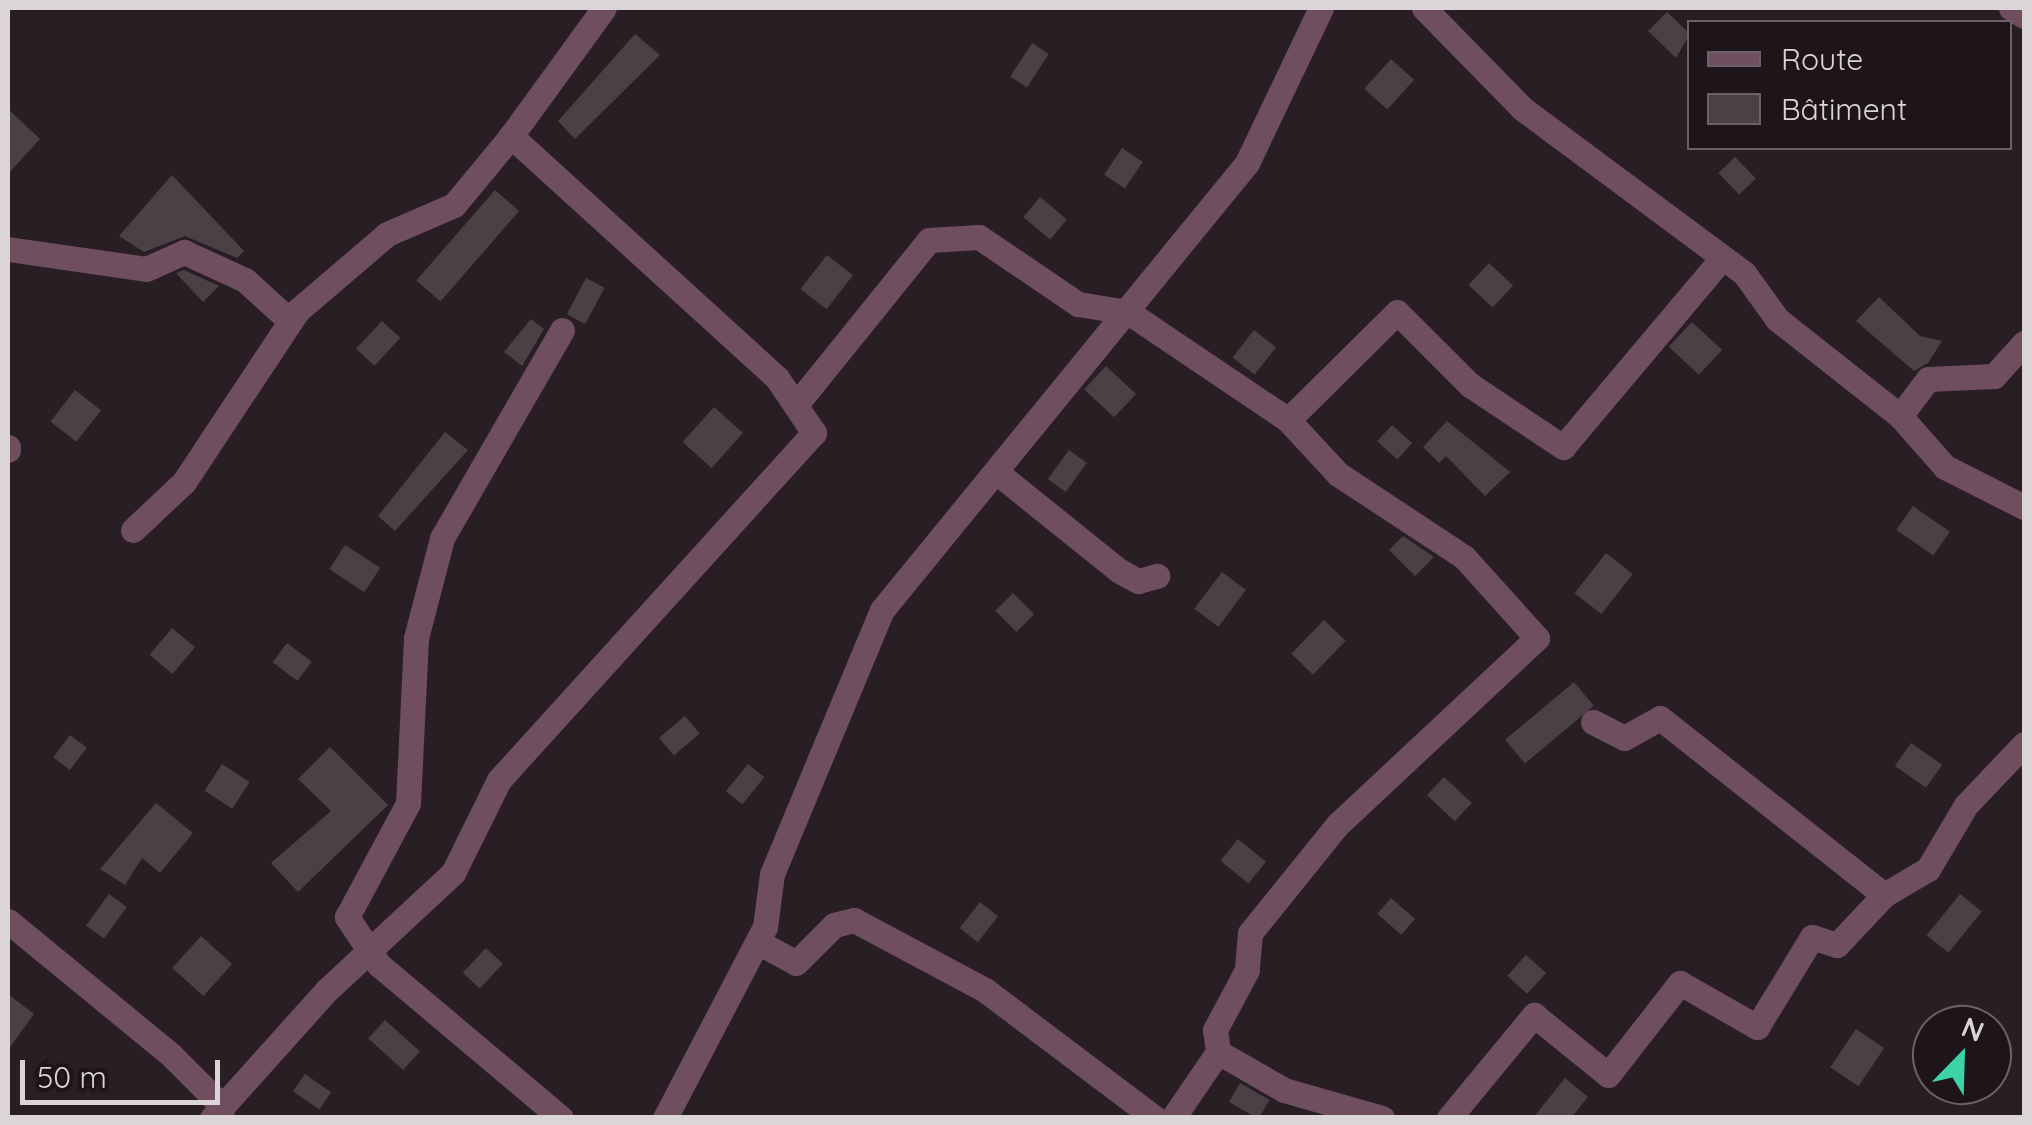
<!DOCTYPE html>
<meta charset="utf-8">
<style>
body{margin:0}
#map{position:relative;width:2032px;height:1125px;overflow:hidden;background:#281e23;font-family:Quicksand,sans-serif}
div>[style]{position:absolute}
[style*='--x']{left:calc(var(--x)*1px);top:calc(var(--y)*1px);width:calc(var(--w)*1px);rotate:calc(var(--a)*1deg)}
.building>*{inset:0;background:#4b4045;transform-origin:0 0}
.minor>*{height:25px;margin:-12.5px;padding:0 12.5px;transform-origin:12.5px;border-radius:12.5px;background:#6f4e5f}
span{translate:-50% -50%;white-space:nowrap;text-align:center;line-height:1.15;-webkit-text-stroke:9px #1e151a;paint-order:stroke}
.frame{position:absolute;inset:0;border:10px solid #dcd5d8;pointer-events:none}
.legend{position:absolute;left:1687px;top:20px;width:325px;height:130px;box-sizing:border-box;background:#1e151a;border:2px solid #6a6266;margin:0;padding:12px 18px;list-style:none;font-size:30px;color:#dcd5d8}
.legend li{display:flex;align-items:center;gap:20px;height:50px}
.legend b{width:50px;border:2px solid #6a6266}
.north{position:absolute;left:1912px;top:1005px;width:100px;height:100px;box-sizing:border-box;background:#1e151a;border:2px solid #6a6266;border-radius:50%;rotate:23deg;font-size:28px;font-weight:700;line-height:40px;text-align:center;color:#dcd5d8}
.north::after{content:'';display:block;margin:auto;width:35px;height:45px;background:#3cd4a4;clip-path:polygon(50% 0,100% 100%,50% 72%,0 100%)}
.scale{position:absolute;left:20px;top:1060px;width:200px;height:45px;box-sizing:border-box;border:5px solid #dcd5d8;border-top:0;padding-left:12px;font-size:30px;line-height:35px;white-space:nowrap;color:#dcd5d8;-webkit-text-stroke:8px #1e151a;paint-order:stroke}
</style>
<div id="map">
<div class="building">
<div style="clip-path:polygon(1667px 12px,1690px 34px,1676px 58px,1648px 31px)"></div>
<div style="clip-path:polygon(635px 34px,660px 55px,575px 139px,558px 121px)"></div>
<div style="left:1032px;top:43px;width:20px;height:40px;rotate:33deg"></div>
<div style="left:1391px;top:59px;width:31px;height:40px;rotate:42deg"></div>
<div style="clip-path:polygon(8px 109px,40px 139px,8px 174px)"></div>
<div style="left:1122px;top:148px;width:25px;height:32px;rotate:34deg"></div>
<div style="left:1735px;top:157px;width:30px;height:23px;rotate:46deg"></div>
<div style="clip-path:polygon(172px 175px,244px 251px,237px 258px,185px 236px,144px 252px,119px 236px)"></div>
<div style="left:495px;top:190px;width:32px;height:120px;rotate:41deg"></div>
<div style="left:1040px;top:197px;width:35px;height:26px;rotate:40deg"></div>
<div style="left:827px;top:255px;width:33px;height:43px;rotate:38deg"></div>
<div style="left:1489px;top:263px;width:33px;height:30px;rotate:43deg"></div>
<div style="clip-path:polygon(184px 270px,219px 286px,203px 302px,176px 273px)"></div>
<div style="left:586px;top:278px;width:21px;height:41px;rotate:28deg"></div>
<div style="clip-path:polygon(1879px 297px,1920px 336px,1942px 341px,1928px 363px,1914px 371px,1856px 321px)"></div>
<div style="clip-path:polygon(531px 319px,544px 329px,522px 366px,504px 352px)"></div>
<div style="left:382px;top:321px;width:25px;height:38px;rotate:43deg"></div>
<div style="left:1692px;top:322px;width:41px;height:34px;rotate:43deg"></div>
<div style="left:1254px;top:330px;width:28px;height:35px;rotate:38deg"></div>
<div style="left:1106px;top:366px;width:41px;height:32px;rotate:43deg"></div>
<div style="left:75px;top:390px;width:33px;height:40px;rotate:38deg"></div>
<div style="left:714px;top:407px;width:39px;height:47px;rotate:42deg"></div>
<div style="clip-path:polygon(1447px 421px,1510px 472px,1485px 496px,1446px 456px,1439px 463px,1423px 447px)"></div>
<div style="left:1392px;top:425px;width:27px;height:22px;rotate:42deg"></div>
<div style="clip-path:polygon(445px 432px,468px 450px,395px 531px,378px 516px)"></div>
<div style="left:1069px;top:450px;width:22px;height:36px;rotate:36deg"></div>
<div style="left:1913px;top:506px;width:45px;height:29px;rotate:35deg"></div>
<div style="clip-path:polygon(1403px 536px,1434px 557px,1415px 576px,1389px 550px)"></div>
<div style="left:345px;top:545px;width:42px;height:29px;rotate:33deg"></div>
<div style="left:1606px;top:553px;width:34px;height:51px;rotate:38deg"></div>
<div style="left:1222px;top:572px;width:30px;height:46px;rotate:37deg"></div>
<div style="left:1013px;top:593px;width:30px;height:25px;rotate:45deg"></div>
<div style="left:1324px;top:620px;width:30px;height:47px;rotate:44deg"></div>
<div style="left:172px;top:628px;width:30px;height:35px;rotate:40deg"></div>
<div style="left:287px;top:643px;width:31px;height:24px;rotate:37deg"></div>
<div style="left:1574px;top:682px;width:31px;height:90px;rotate:50deg"></div>
<div style="left:685px;top:716px;width:23px;height:34px;rotate:50deg"></div>
<div style="left:70px;top:735px;width:21px;height:28px;rotate:37deg"></div>
<div style="left:1911px;top:743px;width:38px;height:28px;rotate:35deg"></div>
<div style="clip-path:polygon(330px 747px,388px 805px,298px 892px,271px 863px,331px 811px,298px 779px)"></div>
<div style="left:222px;top:764px;width:33px;height:32px;rotate:33deg"></div>
<div style="left:748px;top:764px;width:21px;height:35px;rotate:39deg"></div>
<div style="left:1444px;top:777px;width:38px;height:25px;rotate:43deg"></div>
<div style="clip-path:polygon(156px 803px,193px 833px,160px 873px,142px 858px,125px 885px,100px 869px)"></div>
<div style="left:1238px;top:839px;width:36px;height:28px;rotate:39deg"></div>
<div style="left:109px;top:894px;width:22px;height:39px;rotate:36deg"></div>
<div style="left:1960px;top:894px;width:28px;height:53px;rotate:39deg"></div>
<div style="left:1391px;top:898px;width:32px;height:21px;rotate:41deg"></div>
<div style="left:980px;top:902px;width:23px;height:33px;rotate:38deg"></div>
<div style="left:201px;top:936px;width:42px;height:43px;rotate:42deg"></div>
<div style="left:486px;top:948px;width:23px;height:34px;rotate:43deg"></div>
<div style="left:1526px;top:955px;width:27px;height:28px;rotate:42deg"></div>
<div style="clip-path:polygon(8px 994px,34px 1014px,8px 1050px)"></div>
<div style="left:385px;top:1020px;width:47px;height:25px;rotate:42deg"></div>
<div style="left:1856px;top:1029px;width:34px;height:46px;rotate:34deg"></div>
<div style="left:305px;top:1074px;width:32px;height:21px;rotate:35deg"></div>
<div style="clip-path:polygon(1565px 1078px,1588px 1097px,1571px 1118px,1533px 1118px)"></div>
<div style="left:1240px;top:1083px;width:34px;height:22px;rotate:30deg"></div>
</div>
<div class="minor">
<div style="--x:1424;--y:8;--w:141;--a:45.6"></div>
<div style="--x:1523;--y:109;--w:275;--a:36.6"></div>
<div style="--x:1744;--y:273;--w:57;--a:54.3"></div>
<div style="--x:1777;--y:319;--w:157;--a:38.3"></div>
<div style="--x:1900;--y:416;--w:68;--a:48.6"></div>
<div style="--x:1945;--y:467;--w:89;--a:26.9"></div>
<div style="--x:2011;--y:8;--w:15;--a:32"></div>
<div style="--x:8;--y:249;--w:139;--a:8.2"></div>
<div style="--x:146;--y:269;--w:42;--a:-24.1"></div>
<div style="--x:184;--y:252;--w:67;--a:24.7"></div>
<div style="--x:245;--y:280;--w:61;--a:42.3"></div>
<div style="--x:799;--y:401;--w:207;--a:-51.1"></div>
<div style="--x:929;--y:240;--w:50;--a:-3.4"></div>
<div style="--x:979;--y:237;--w:120;--a:34.1"></div>
<div style="--x:1078;--y:304;--w:51;--a:9.1"></div>
<div style="--x:1128;--y:312;--w:193;--a:34"></div>
<div style="--x:1288;--y:420;--w:74;--a:47.2"></div>
<div style="--x:1338;--y:474;--w:151;--a:33.4"></div>
<div style="--x:1464;--y:557;--w:109;--a:48"></div>
<div style="--x:1537;--y:638;--w:272;--a:136.9"></div>
<div style="--x:1338;--y:824;--w:140;--a:128.9"></div>
<div style="--x:1250;--y:933;--w:37;--a:95"></div>
<div style="--x:1247;--y:970;--w:68;--a:118.1"></div>
<div style="--x:1215;--y:1030;--w:22;--a:82"></div>
<div style="--x:1218;--y:1052;--w:80;--a:124.3"></div>
<div style="--x:1900;--y:416;--w:46;--a:-52.9"></div>
<div style="--x:1928;--y:379;--w:66;--a:-2.6"></div>
<div style="--x:1994;--y:376;--w:45;--a:-47.7"></div>
<div style="--x:1288;--y:420;--w:153;--a:-44.7"></div>
<div style="--x:1397;--y:312;--w:103;--a:45"></div>
<div style="--x:1470;--y:385;--w:112;--a:33.7"></div>
<div style="--x:1563;--y:447;--w:247;--a:-49.9"></div>
<div style="--x:8;--y:447;--w:3;--a:90"></div>
<div style="--x:1000;--y:475;--w:151;--a:38.8"></div>
<div style="--x:1118;--y:570;--w:23;--a:29"></div>
<div style="--x:1138;--y:581;--w:20;--a:-15"></div>
<div style="--x:133;--y:530;--w:70;--a:-43.3"></div>
<div style="--x:184;--y:482;--w:205;--a:-56.5"></div>
<div style="--x:297;--y:311;--w:118;--a:-40.5"></div>
<div style="--x:387;--y:234;--w:73;--a:-23.4"></div>
<div style="--x:454;--y:205;--w:89;--a:-50.4"></div>
<div style="--x:1593;--y:722;--w:35;--a:27"></div>
<div style="--x:1624;--y:738;--w:41;--a:-29.1"></div>
<div style="--x:1660;--y:718;--w:285;--a:38.3"></div>
<div style="--x:1884;--y:895;--w:51;--a:-30.6"></div>
<div style="--x:1928;--y:869;--w:74;--a:-59.3"></div>
<div style="--x:1966;--y:805;--w:84;--a:-46.4"></div>
<div style="--x:8;--y:921;--w:211;--a:39.4"></div>
<div style="--x:171;--y:1055;--w:72;--a:45"></div>
<div style="--x:222;--y:1106;--w:12;--a:95"></div>
<div style="--x:758;--y:942;--w:43;--a:28.9"></div>
<div style="--x:796;--y:963;--w:54;--a:-45"></div>
<div style="--x:834;--y:925;--w:21;--a:-14"></div>
<div style="--x:854;--y:920;--w:149;--a:28.1"></div>
<div style="--x:985;--y:990;--w:213;--a:37"></div>
<div style="--x:1218;--y:1052;--w:76;--a:29.9"></div>
<div style="--x:1284;--y:1090;--w:102;--a:15.9"></div>
<div style="--x:212;--y:1118;--w:172;--a:-48.1"></div>
<div style="--x:327;--y:990;--w:172;--a:-42.9"></div>
<div style="--x:453;--y:873;--w:104;--a:-63.7"></div>
<div style="--x:499;--y:780;--w:469;--a:-47.8"></div>
<div style="--x:814;--y:433;--w:66;--a:-123.9"></div>
<div style="--x:777;--y:378;--w:360;--a:-137.7"></div>
<div style="--x:511;--y:136;--w:158;--a:-54"></div>
<div style="--x:561;--y:1118;--w:238;--a:-139.9"></div>
<div style="--x:379;--y:965;--w:58;--a:-123.7"></div>
<div style="--x:347;--y:917;--w:129;--a:-61.8"></div>
<div style="--x:408;--y:803;--w:165;--a:-87.2"></div>
<div style="--x:416;--y:638;--w:103;--a:-75.4"></div>
<div style="--x:442;--y:538;--w:240;--a:-60"></div>
<div style="--x:665;--y:1118;--w:216;--a:-62.4"></div>
<div style="--x:765;--y:927;--w:53;--a:-82.5"></div>
<div style="--x:772;--y:874;--w:286;--a:-67.4"></div>
<div style="--x:882;--y:610;--w:577;--a:-50.77"></div>
<div style="--x:1247;--y:163;--w:172;--a:-64.5"></div>
<div style="--x:1449;--y:1118;--w:134;--a:-50.5"></div>
<div style="--x:1534;--y:1015;--w:95;--a:39"></div>
<div style="--x:1608;--y:1075;--w:117;--a:-52"></div>
<div style="--x:1680;--y:983;--w:89;--a:29.7"></div>
<div style="--x:1757;--y:1027;--w:105;--a:-58.6"></div>
<div style="--x:1812;--y:937;--w:26;--a:18"></div>
<div style="--x:1837;--y:945;--w:69;--a:-46.8"></div>
</div>
<div class="frame"></div>
<ul class="legend">
<li><b style="height:12px;background:#6f4e5f"></b>Route</li>
<li><b style="height:28px;background:#4b4045"></b>Bâtiment</li>
</ul>
<div class="north">N</div>
<div class="scale">50 m</div>
</div>
